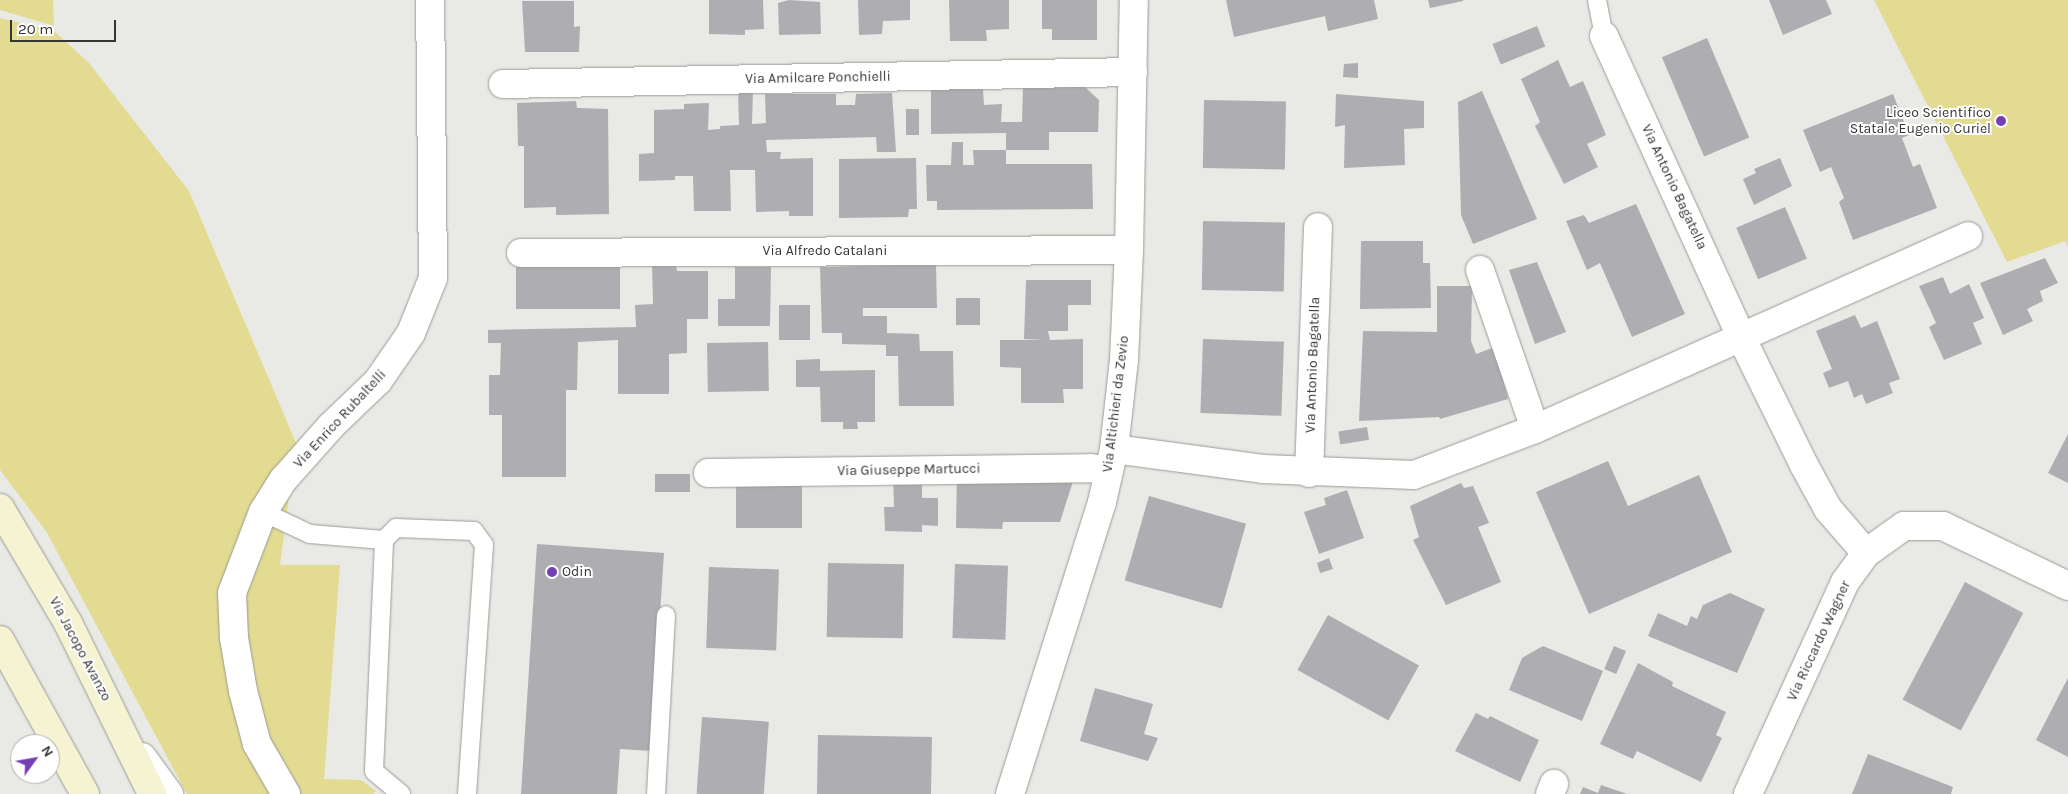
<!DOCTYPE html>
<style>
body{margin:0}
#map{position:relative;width:2068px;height:794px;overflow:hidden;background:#e9e9e5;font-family:Karla,sans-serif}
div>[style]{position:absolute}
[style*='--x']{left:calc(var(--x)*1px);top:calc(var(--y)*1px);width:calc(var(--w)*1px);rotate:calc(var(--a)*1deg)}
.green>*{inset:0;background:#e2db91}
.building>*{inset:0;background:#aeadb1;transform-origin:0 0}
.roads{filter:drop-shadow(0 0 1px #9b9a97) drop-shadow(0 0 1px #9b9a97)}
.lane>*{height:18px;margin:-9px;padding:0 9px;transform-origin:9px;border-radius:9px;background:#fff}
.street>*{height:28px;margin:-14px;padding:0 14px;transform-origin:14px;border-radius:14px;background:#fff}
.secondary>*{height:28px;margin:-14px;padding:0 14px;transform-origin:14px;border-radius:14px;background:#f6f3d3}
.dots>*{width:14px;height:14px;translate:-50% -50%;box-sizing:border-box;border:2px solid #fff;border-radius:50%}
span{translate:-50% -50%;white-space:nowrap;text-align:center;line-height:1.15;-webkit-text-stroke:4px #fff;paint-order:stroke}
.street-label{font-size:14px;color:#343432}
.poi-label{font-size:14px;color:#343432}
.right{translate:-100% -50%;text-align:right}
.left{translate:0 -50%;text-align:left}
.north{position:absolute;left:10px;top:734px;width:50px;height:50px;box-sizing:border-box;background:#fff;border:1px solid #aeaead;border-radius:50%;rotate:58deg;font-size:14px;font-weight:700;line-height:20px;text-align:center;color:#343432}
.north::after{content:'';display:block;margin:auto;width:18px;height:22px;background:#753fb5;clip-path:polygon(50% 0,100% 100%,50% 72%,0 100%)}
.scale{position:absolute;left:10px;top:20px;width:106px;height:22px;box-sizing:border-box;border:2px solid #343432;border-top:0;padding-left:6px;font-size:15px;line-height:18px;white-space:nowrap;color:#343432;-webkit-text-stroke:4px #fff;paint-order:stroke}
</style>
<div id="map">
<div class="green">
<div style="clip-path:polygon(0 0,53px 0,54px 26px,0 10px)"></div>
<div style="clip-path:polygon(1874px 0,2068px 0,2068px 247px,2065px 241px,2007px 262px)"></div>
<div style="clip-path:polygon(0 18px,54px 31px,89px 63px,189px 191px,296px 443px,280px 565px,340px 565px,324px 779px,361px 780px,376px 791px,373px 794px,187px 794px,46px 531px,0 470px)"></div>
</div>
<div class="building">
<div style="clip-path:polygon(709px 0,763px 0,764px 29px,745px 30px,745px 35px,709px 34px)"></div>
<div style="clip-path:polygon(789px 0,820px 2px,821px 34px,779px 35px,778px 3px)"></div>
<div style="clip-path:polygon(858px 0,910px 0,910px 20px,883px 21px,882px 34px,859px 35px)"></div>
<div style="clip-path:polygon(949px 0,1009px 0,1009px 29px,986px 30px,987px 41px,950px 41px)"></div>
<div style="clip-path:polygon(1042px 0,1097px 0,1097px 40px,1052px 40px,1052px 29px,1042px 29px)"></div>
<div style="clip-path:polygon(1226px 0,1374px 0,1378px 19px,1328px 31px,1325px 16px,1234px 37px)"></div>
<div style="clip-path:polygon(1428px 0,1463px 0,1463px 1px,1430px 8px)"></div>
<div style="clip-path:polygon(1769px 0,1826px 0,1832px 14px,1783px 35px)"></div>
<div style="clip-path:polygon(522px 1px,574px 1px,574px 27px,580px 26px,579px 52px,525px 52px)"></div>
<div style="left:1537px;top:26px;width:22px;height:48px;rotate:68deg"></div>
<div style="left:1707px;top:38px;width:108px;height:49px;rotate:67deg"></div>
<div style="clip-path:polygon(1558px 60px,1570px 87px,1583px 81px,1606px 135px,1587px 144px,1598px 167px,1564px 184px,1535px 126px,1540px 122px,1521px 79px)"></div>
<div style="clip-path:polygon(1358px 63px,1358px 78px,1343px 77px,1344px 64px)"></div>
<div style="clip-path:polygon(1085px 87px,1099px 100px,1098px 132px,1049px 132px,1049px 150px,1006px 150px,1006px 133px,931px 134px,931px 89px,983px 89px,984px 105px,1002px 104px,1001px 122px,1022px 122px,1023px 88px)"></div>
<div style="clip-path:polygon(753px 90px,752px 124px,766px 123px,765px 94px,836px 94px,836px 105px,855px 105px,856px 94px,892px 93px,896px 152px,877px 152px,876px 137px,766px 140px,767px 152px,781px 152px,780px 159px,813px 158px,813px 216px,789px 216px,789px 211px,756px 212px,755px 170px,730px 170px,731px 211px,694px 211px,693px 176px,675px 176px,675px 180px,639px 181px,639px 154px,654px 153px,654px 110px,684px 109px,684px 104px,709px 103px,708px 130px,720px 129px,720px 126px,739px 125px,738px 91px)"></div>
<div style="clip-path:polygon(1482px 91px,1537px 219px,1473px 244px,1461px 215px,1458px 102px)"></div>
<div style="clip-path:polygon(1336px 94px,1424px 101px,1424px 128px,1404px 129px,1405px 165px,1344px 168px,1345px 125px,1335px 127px)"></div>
<div style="clip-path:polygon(1893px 94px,1909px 135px,1902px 138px,1913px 167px,1920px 164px,1937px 208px,1853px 240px,1839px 202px,1844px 198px,1831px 167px,1820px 172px,1803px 130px)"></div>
<div style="left:1204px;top:100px;width:82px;height:68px;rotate:1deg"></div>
<div style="clip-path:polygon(576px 101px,577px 108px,608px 109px,609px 214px,556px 215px,556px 207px,524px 208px,524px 146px,518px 146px,517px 103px)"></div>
<div style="left:919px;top:109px;width:26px;height:13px;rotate:90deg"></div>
<div style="clip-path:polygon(952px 142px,963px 142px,963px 165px,974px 165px,973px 150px,1006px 150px,1006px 164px,1092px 164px,1093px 209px,937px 210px,937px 201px,927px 201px,926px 165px,951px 165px)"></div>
<div style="clip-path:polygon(916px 158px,917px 209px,909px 209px,908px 217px,839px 218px,839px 159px)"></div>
<div style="clip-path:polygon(1780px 158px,1792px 186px,1754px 205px,1743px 179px,1756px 173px,1754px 169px)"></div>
<div style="clip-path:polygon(1636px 204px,1685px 314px,1632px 337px,1600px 263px,1587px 270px,1566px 221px,1584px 215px,1589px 223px)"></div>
<div style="left:1785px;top:207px;width:56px;height:53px;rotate:67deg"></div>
<div style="left:1203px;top:221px;width:82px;height:69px;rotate:1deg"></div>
<div style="clip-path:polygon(1361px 241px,1423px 241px,1423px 263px,1430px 263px,1431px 308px,1360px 309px)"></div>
<div style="clip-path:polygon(2045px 258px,2058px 283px,2040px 291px,2043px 301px,2027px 309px,2033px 321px,2003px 335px,1980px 283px)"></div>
<div style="clip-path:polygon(1537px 262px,1566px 332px,1535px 344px,1509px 270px)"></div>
<div style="left:620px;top:264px;width:45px;height:104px;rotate:90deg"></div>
<div style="clip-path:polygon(936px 264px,937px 308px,863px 308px,863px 316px,887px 316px,887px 333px,919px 334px,920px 351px,953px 351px,954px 406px,899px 406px,898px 356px,886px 356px,886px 345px,842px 344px,842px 333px,822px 333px,820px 267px)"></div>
<div style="clip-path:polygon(652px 265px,676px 265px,677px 271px,708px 271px,708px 319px,687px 319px,687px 353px,669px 354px,669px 394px,618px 394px,618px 340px,578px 342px,577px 390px,566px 390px,566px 477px,502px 477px,502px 415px,489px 415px,489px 375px,500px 375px,501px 343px,488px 343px,488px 330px,636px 327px,635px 305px,653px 304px)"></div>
<div style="clip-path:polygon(735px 267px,771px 267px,770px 326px,718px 326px,718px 299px,735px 299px)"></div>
<div style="clip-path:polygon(1943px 277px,1950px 294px,1969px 284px,1984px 318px,1973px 323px,1982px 344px,1944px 360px,1929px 327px,1936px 323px,1919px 286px)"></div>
<div style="clip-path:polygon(1026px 280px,1091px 280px,1091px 305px,1068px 305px,1068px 331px,1048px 331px,1050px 340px,1083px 339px,1083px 389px,1063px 389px,1064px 403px,1021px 403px,1021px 368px,1000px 367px,1000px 340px,1044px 340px,1024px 339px)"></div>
<div style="clip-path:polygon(1437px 286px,1472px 286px,1471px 341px,1476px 354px,1495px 347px,1508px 399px,1440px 419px,1439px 417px,1359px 421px,1363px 331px,1437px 332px)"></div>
<div style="left:956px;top:298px;width:24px;height:27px"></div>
<div style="left:810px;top:305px;width:35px;height:31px;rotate:90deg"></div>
<div style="clip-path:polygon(1855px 315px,1861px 328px,1877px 321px,1900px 379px,1889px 383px,1893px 393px,1866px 404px,1862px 394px,1854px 398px,1848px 381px,1829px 388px,1823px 373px,1832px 369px,1816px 331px)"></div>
<div style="left:1203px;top:339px;width:81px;height:74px;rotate:2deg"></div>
<div style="left:768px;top:342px;width:49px;height:61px;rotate:89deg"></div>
<div style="clip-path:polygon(820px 359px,820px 371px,875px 370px,875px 422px,857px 422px,858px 429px,843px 429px,843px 422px,821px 422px,820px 387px,796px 387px,796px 360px)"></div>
<div style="left:1367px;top:427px;width:13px;height:29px;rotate:81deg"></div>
<div style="clip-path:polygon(2068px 434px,2068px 483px,2048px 473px)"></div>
<div style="clip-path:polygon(1608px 461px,1628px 506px,1699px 475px,1732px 552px,1589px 614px,1536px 492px)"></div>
<div style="clip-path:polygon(957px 472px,1076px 472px,1060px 522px,1003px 522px,1002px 529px,956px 528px)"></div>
<div style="left:655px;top:474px;width:35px;height:18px"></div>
<div style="clip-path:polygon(893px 475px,922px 475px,922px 498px,938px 498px,938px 526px,922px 525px,922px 532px,885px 531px,884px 507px,894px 507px)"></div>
<div style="left:802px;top:480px;width:48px;height:66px;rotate:90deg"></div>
<div style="clip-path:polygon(1461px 483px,1464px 488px,1473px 486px,1489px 523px,1478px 527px,1501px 582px,1446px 605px,1413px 540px,1419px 537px,1410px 506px)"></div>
<div style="clip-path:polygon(1347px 490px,1364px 538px,1319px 554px,1304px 512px,1326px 505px,1324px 498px)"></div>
<div style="left:1149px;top:496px;width:101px;height:88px;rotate:16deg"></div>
<div style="clip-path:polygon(537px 544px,664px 553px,651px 751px,620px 749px,617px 794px,521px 794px)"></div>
<div style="clip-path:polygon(1329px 558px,1333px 569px,1320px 573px,1317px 563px)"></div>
<div style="left:828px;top:563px;width:76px;height:74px;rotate:1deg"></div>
<div style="left:955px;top:564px;width:53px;height:74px;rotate:2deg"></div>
<div style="left:709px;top:567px;width:70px;height:81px;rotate:2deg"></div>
<div style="left:1965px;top:582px;width:66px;height:133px;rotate:28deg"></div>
<div style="clip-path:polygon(1730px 593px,1765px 609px,1737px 673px,1648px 636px,1658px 613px,1687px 626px,1691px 616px,1697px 619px,1703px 605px)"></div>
<div style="left:1328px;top:615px;width:104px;height:63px;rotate:29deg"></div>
<div style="clip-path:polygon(1543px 646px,1603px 671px,1582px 721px,1509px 690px,1522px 658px)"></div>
<div style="left:1614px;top:646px;width:13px;height:25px;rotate:23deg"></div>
<div style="clip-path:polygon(1638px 663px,1673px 682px,1672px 686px,1726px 712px,1716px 735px,1722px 738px,1701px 782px,1637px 751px,1633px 759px,1600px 744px)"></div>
<div style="clip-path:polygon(2068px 678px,2068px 757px,2036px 740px)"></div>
<div style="clip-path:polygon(1095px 688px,1153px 704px,1144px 734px,1158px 738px,1148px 761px,1080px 741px)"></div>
<div style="clip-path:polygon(1476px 713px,1488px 719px,1490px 716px,1539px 740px,1520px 782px,1455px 751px)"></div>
<div style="left:702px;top:717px;width:67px;height:77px;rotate:4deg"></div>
<div style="left:818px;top:735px;width:114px;height:59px;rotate:1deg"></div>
<div style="clip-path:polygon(1868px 754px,1953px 787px,1951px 794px,1852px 794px)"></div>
<div style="clip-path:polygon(1601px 785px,1627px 794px,1580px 794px,1583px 787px,1598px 793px)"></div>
</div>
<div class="roads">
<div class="lane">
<div style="--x:1597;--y:0;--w:37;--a:79"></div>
<div style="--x:263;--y:512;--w:52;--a:25.1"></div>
<div style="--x:310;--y:534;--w:74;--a:4.6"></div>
<div style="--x:401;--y:794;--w:35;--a:-140"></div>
<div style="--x:374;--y:771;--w:231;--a:-87.5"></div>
<div style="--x:384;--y:540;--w:17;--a:-45"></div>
<div style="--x:396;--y:528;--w:78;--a:2.2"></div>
<div style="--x:474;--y:531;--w:17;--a:54"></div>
<div style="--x:484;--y:545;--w:250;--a:93.9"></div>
<div style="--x:656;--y:794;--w:179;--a:-86.8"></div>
</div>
<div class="street">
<div style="--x:1604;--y:36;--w:333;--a:65.5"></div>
<div style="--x:1742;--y:339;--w:140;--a:63.8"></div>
<div style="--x:1804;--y:465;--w:50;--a:61.4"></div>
<div style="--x:1828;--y:509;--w:58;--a:49.2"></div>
<div style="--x:503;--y:84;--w:630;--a:-1.09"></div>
<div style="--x:521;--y:253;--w:608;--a:-0.28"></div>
<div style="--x:1480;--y:270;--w:168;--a:70.9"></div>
<div style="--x:1114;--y:449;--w:150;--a:7.6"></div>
<div style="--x:1263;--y:469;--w:151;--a:2.3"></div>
<div style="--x:1414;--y:475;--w:129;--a:-20.8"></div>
<div style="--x:1535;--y:429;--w:474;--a:-24"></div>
<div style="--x:708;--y:473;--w:383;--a:-0.7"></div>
<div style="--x:1091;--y:468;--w:18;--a:9"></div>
<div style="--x:1309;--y:473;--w:246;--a:-87.9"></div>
<div style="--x:142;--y:757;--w:46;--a:53.9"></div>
<div style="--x:286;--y:794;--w:58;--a:-120.1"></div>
<div style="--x:257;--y:744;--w:55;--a:-104.8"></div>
<div style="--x:243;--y:691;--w:54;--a:-99.6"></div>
<div style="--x:234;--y:638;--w:45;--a:-92.5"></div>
<div style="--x:232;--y:593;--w:87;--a:-69.1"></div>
<div style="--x:263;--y:512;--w:39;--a:-58"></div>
<div style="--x:284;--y:479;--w:71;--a:-48.4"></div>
<div style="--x:331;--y:426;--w:65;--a:-43.8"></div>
<div style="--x:378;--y:381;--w:58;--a:-55.5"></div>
<div style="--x:411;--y:333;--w:59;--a:-68.2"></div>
<div style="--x:433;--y:278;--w:278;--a:-90.6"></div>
<div style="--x:1010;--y:794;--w:306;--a:-72.5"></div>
<div style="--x:1102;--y:502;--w:54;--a:-77.2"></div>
<div style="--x:1114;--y:449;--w:90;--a:-83.6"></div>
<div style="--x:1124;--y:360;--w:110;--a:-87.4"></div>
<div style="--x:1129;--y:250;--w:250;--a:-88.9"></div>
<div style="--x:1550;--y:794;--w:11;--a:-68"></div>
<div style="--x:1748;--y:794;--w:233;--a:-65.4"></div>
<div style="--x:1845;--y:582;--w:36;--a:-54"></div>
<div style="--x:1866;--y:553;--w:47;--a:-35.4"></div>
<div style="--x:1904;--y:526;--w:39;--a:0"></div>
<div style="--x:1943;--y:526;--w:139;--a:25.6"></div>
</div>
<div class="secondary">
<div style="--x:0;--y:508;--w:134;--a:59.4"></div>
<div style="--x:68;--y:623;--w:191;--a:63.8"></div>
<div style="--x:0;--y:640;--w:176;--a:61.1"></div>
</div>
</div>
<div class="dots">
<div style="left:2001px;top:121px;background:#753fb5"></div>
<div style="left:552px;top:572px;background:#753fb5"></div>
</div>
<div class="street-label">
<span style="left:818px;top:78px;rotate:-1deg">Via Amilcare Ponchielli</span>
<span style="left:1674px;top:187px;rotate:65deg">Via Antonio Bagatella</span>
<span style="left:825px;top:251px">Via Alfredo Catalani</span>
<span style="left:1313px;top:365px;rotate:-88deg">Via Antonio Bagatella</span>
<span style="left:1116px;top:404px;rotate:-83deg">Via Altichieri da Zevio</span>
<span style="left:340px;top:419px;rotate:-47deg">Via Enrico Rubaltelli</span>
<span style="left:909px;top:470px;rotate:-1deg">Via Giuseppe Martucci</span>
<span style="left:1819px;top:641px;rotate:-65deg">Via Riccardo Wagner</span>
<span style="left:80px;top:649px;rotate:62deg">Via Jacopo Avanzo</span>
</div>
<div class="poi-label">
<span class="right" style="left:1991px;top:121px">Liceo Scientifico<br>Statale Eugenio Curiel</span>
<span class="left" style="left:562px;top:572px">Odin</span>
</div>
<div class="north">N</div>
<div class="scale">20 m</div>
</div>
